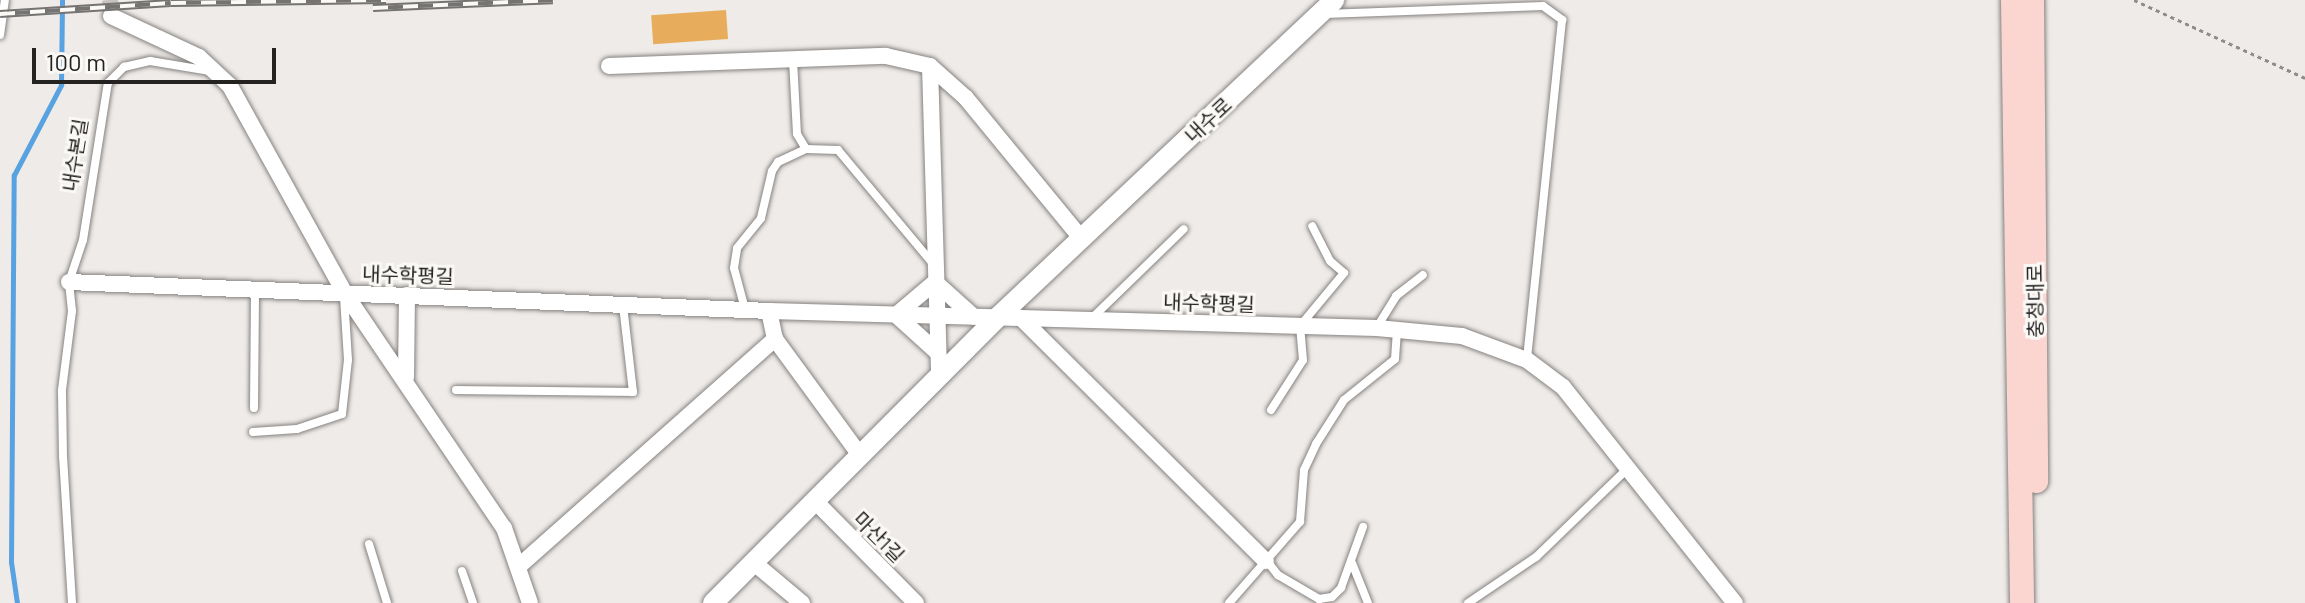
<!DOCTYPE html>
<meta charset="utf-8">
<style>
body{margin:0}
#map{position:relative;width:2305px;height:603px;overflow:hidden;background:#eeebe8;font-family:Barlow,"Noto Sans KR",sans-serif}
div>[style]{position:absolute}
[style*='--x']{left:calc(var(--x)*1px);top:calc(var(--y)*1px);width:calc(var(--w)*1px);rotate:calc(var(--a)*1deg)}
.stream>*{height:5px;margin:-2.5px;padding:0 2.5px;transform-origin:2.5px;border-radius:2.5px;background:#58a2e1}
.building>*{inset:0;background:#e7ad5c;transform-origin:0 0}
.minor-tunnel>*{height:16px;margin-top:-8px;transform-origin:0;background:repeating-linear-gradient(90deg,#c6c3c0 0 16px,transparent 0 24px)}
.path>*{height:3px;margin-top:-1.5px;transform-origin:0;background:repeating-linear-gradient(90deg,#8e8c8a 0 4px,transparent 0 8px)}
.roads{filter:drop-shadow(0 0 2px #858280) drop-shadow(0 0 2px #858280)}
.service>*{height:8px;margin:-4px;padding:0 4px;transform-origin:4px;border-radius:4px;background:#fff}
.minor>*{height:16px;margin:-8px;padding:0 8px;transform-origin:8px;border-radius:8px;background:#fff}
.tertiary>*{height:20px;margin:-10px;padding:0 10px;transform-origin:10px;border-radius:10px;background:#fff}
.secondary>*{height:24px;margin:-12px;padding:0 12px;transform-origin:12px;border-radius:12px;background:#fbd6d1}
.rail>*{height:8px;margin-top:-4px;transform-origin:0;background:repeating-linear-gradient(90deg,#fbf9f6 0 15px,#757472 0 30px);box-sizing:border-box;border-block:2px solid #757472}
span{translate:-50% -50%;white-space:nowrap;text-align:center;line-height:1.15;-webkit-text-stroke:6px #fbf9f6;paint-order:stroke}
.street-label{font-size:20px;color:#242322}
.scale{position:absolute;left:32px;top:48px;width:244px;height:36px;box-sizing:border-box;border:4px solid #242322;border-top:0;padding-left:10px;font-size:24px;line-height:28px;white-space:nowrap;color:#242322;-webkit-text-stroke:6px #fbf9f6;paint-order:stroke}
</style>
<div id="map">
<div class="stream">
<div style="--x:17;--y:603;--w:41;--a:-98.3"></div>
<div style="--x:11;--y:562;--w:387;--a:-89.6"></div>
<div style="--x:14;--y:175;--w:102;--a:-62.4"></div>
<div style="--x:61;--y:85;--w:85;--a:-89.3"></div>
</div>
<div class="building">
<div style="left:726px;top:10px;width:29px;height:75px;rotate:86deg"></div>
</div>
<div class="minor-tunnel">
<div style="--x:110;--y:0;--w:16;--a:86"></div>
</div>
<div class="path">
<div style="--x:2134;--y:0;--w:188;--a:24.5"></div>
</div>
<div class="roads">
<div class="service">
<div style="--x:1325;--y:14;--w:218;--a:-2.1"></div>
<div style="--x:1543;--y:6;--w:24;--a:36"></div>
<div style="--x:1562;--y:20;--w:342;--a:95.9"></div>
<div style="--x:0;--y:35;--w:35;--a:-82"></div>
<div style="--x:793;--y:60;--w:74;--a:86.9"></div>
<div style="--x:797;--y:134;--w:17;--a:59"></div>
<div style="--x:745;--y:309;--w:42;--a:-105"></div>
<div style="--x:734;--y:268;--w:20;--a:-81"></div>
<div style="--x:737;--y:248;--w:38;--a:-51"></div>
<div style="--x:761;--y:218;--w:48;--a:-76.8"></div>
<div style="--x:772;--y:171;--w:11;--a:-56"></div>
<div style="--x:778;--y:162;--w:31;--a:-25"></div>
<div style="--x:806;--y:149;--w:32;--a:2"></div>
<div style="--x:838;--y:150;--w:150;--a:50.1"></div>
<div style="--x:1091;--y:319;--w:129;--a:-44.1"></div>
<div style="--x:1377;--y:327;--w:36;--a:-58"></div>
<div style="--x:1396;--y:296;--w:34;--a:-38"></div>
<div style="--x:456;--y:390;--w:177;--a:0.6"></div>
<div style="--x:633;--y:392;--w:87;--a:-96.6"></div>
<div style="--x:254;--y:408;--w:118;--a:-89.5"></div>
<div style="--x:1271;--y:410;--w:59;--a:-57.4"></div>
<div style="--x:1303;--y:360;--w:34;--a:-95"></div>
<div style="--x:1300;--y:326;--w:69;--a:-50.3"></div>
<div style="--x:1344;--y:273;--w:18;--a:-139"></div>
<div style="--x:1330;--y:261;--w:39;--a:-117"></div>
<div style="--x:253;--y:432;--w:44;--a:-3.9"></div>
<div style="--x:297;--y:429;--w:47;--a:-18.4"></div>
<div style="--x:342;--y:414;--w:54;--a:-83.7"></div>
<div style="--x:348;--y:360;--w:63;--a:-93.6"></div>
<div style="--x:369;--y:544;--w:62;--a:73"></div>
<div style="--x:1267;--y:561;--w:18;--a:52"></div>
<div style="--x:1278;--y:575;--w:48;--a:30.3"></div>
<div style="--x:1319;--y:599;--w:13;--a:-9"></div>
<div style="--x:1332;--y:597;--w:13;--a:-45"></div>
<div style="--x:1341;--y:588;--w:65;--a:-70.2"></div>
<div style="--x:1352;--y:563;--w:43;--a:68.2"></div>
<div style="--x:462;--y:571;--w:34;--a:71"></div>
<div style="--x:72;--y:603;--w:146;--a:-93.5"></div>
<div style="--x:63;--y:457;--w:67;--a:-90.9"></div>
<div style="--x:62;--y:390;--w:80;--a:-82.8"></div>
<div style="--x:72;--y:311;--w:29;--a:-96"></div>
<div style="--x:69;--y:282;--w:44;--a:-71.6"></div>
<div style="--x:83;--y:240;--w:159;--a:-81"></div>
<div style="--x:108;--y:83;--w:23;--a:-45"></div>
<div style="--x:124;--y:67;--w:27;--a:-13"></div>
<div style="--x:150;--y:61;--w:61;--a:9.5"></div>
<div style="--x:1229;--y:603;--w:108;--a:-48.8"></div>
<div style="--x:1300;--y:522;--w:52;--a:-85.6"></div>
<div style="--x:1304;--y:470;--w:29;--a:-65"></div>
<div style="--x:1316;--y:444;--w:52;--a:-57.5"></div>
<div style="--x:1344;--y:400;--w:65;--a:-38.8"></div>
<div style="--x:1395;--y:359;--w:30;--a:-86"></div>
<div style="--x:1468;--y:603;--w:82;--a:-34.1"></div>
<div style="--x:1536;--y:557;--w:127;--a:-44"></div>
</div>
<div class="minor">
<div style="--x:111;--y:16;--w:97;--a:25"></div>
<div style="--x:199;--y:57;--w:42;--a:43.1"></div>
<div style="--x:230;--y:86;--w:235;--a:61"></div>
<div style="--x:344;--y:292;--w:285;--a:55.9"></div>
<div style="--x:504;--y:528;--w:79;--a:70.9"></div>
<div style="--x:609;--y:66;--w:277;--a:-2.1"></div>
<div style="--x:886;--y:56;--w:45;--a:12.8"></div>
<div style="--x:930;--y:66;--w:310;--a:88.3"></div>
<div style="--x:930;--y:66;--w:48;--a:41.6"></div>
<div style="--x:966;--y:98;--w:183;--a:50.6"></div>
<div style="--x:69;--y:282;--w:701;--a:2.37"></div>
<div style="--x:769;--y:311;--w:608;--a:1.6"></div>
<div style="--x:1377;--y:328;--w:85;--a:5.4"></div>
<div style="--x:1462;--y:336;--w:69;--a:20.3"></div>
<div style="--x:1527;--y:360;--w:45;--a:36.9"></div>
<div style="--x:1563;--y:387;--w:276;--a:51.5"></div>
<div style="--x:769;--y:311;--w:29;--a:78"></div>
<div style="--x:775;--y:339;--w:144;--a:53.8"></div>
<div style="--x:1021;--y:318;--w:345;--a:44.8"></div>
<div style="--x:937;--y:352;--w:55;--a:-137.9"></div>
<div style="--x:896;--y:315;--w:51;--a:-40.2"></div>
<div style="--x:935;--y:282;--w:52;--a:41.9"></div>
<div style="--x:406;--y:377;--w:82;--a:-89.3"></div>
<div style="--x:814;--y:500;--w:145;--a:45.3"></div>
<div style="--x:753;--y:562;--w:64;--a:39.9"></div>
<div style="--x:518;--y:567;--w:344;--a:-41.6"></div>
</div>
<div class="tertiary">
<div style="--x:713;--y:603;--w:404;--a:-45.1"></div>
<div style="--x:998;--y:317;--w:462;--a:-43.3"></div>
</div>
<div class="secondary">
<div style="--x:2013;--y:0;--w:603;--a:89.14"></div>
<div style="--x:2032;--y:0;--w:481;--a:89.5"></div>
</div>
</div>
<div class="rail">
<div style="--x:373;--y:8;--w:180;--a:-2.5"></div>
<div style="--x:0;--y:14;--w:171;--a:-3.7"></div>
<div style="--x:171;--y:3;--w:215;--a:-0.8"></div>
</div>
<div class="street-label">
<span style="left:1208px;top:120px;rotate:-43deg">내수로</span>
<span style="left:75px;top:155px;rotate:-81deg">내수본길</span>
<span style="left:408px;top:275px;rotate:2deg">내수학평길</span>
<span style="left:2035px;top:301px;rotate:-91deg">충청대로</span>
<span style="left:1209px;top:303px;rotate:2deg">내수학평길</span>
<span style="left:879px;top:537px;rotate:45deg">마산1길</span>
</div>
<div class="scale">100 m</div>
</div>
